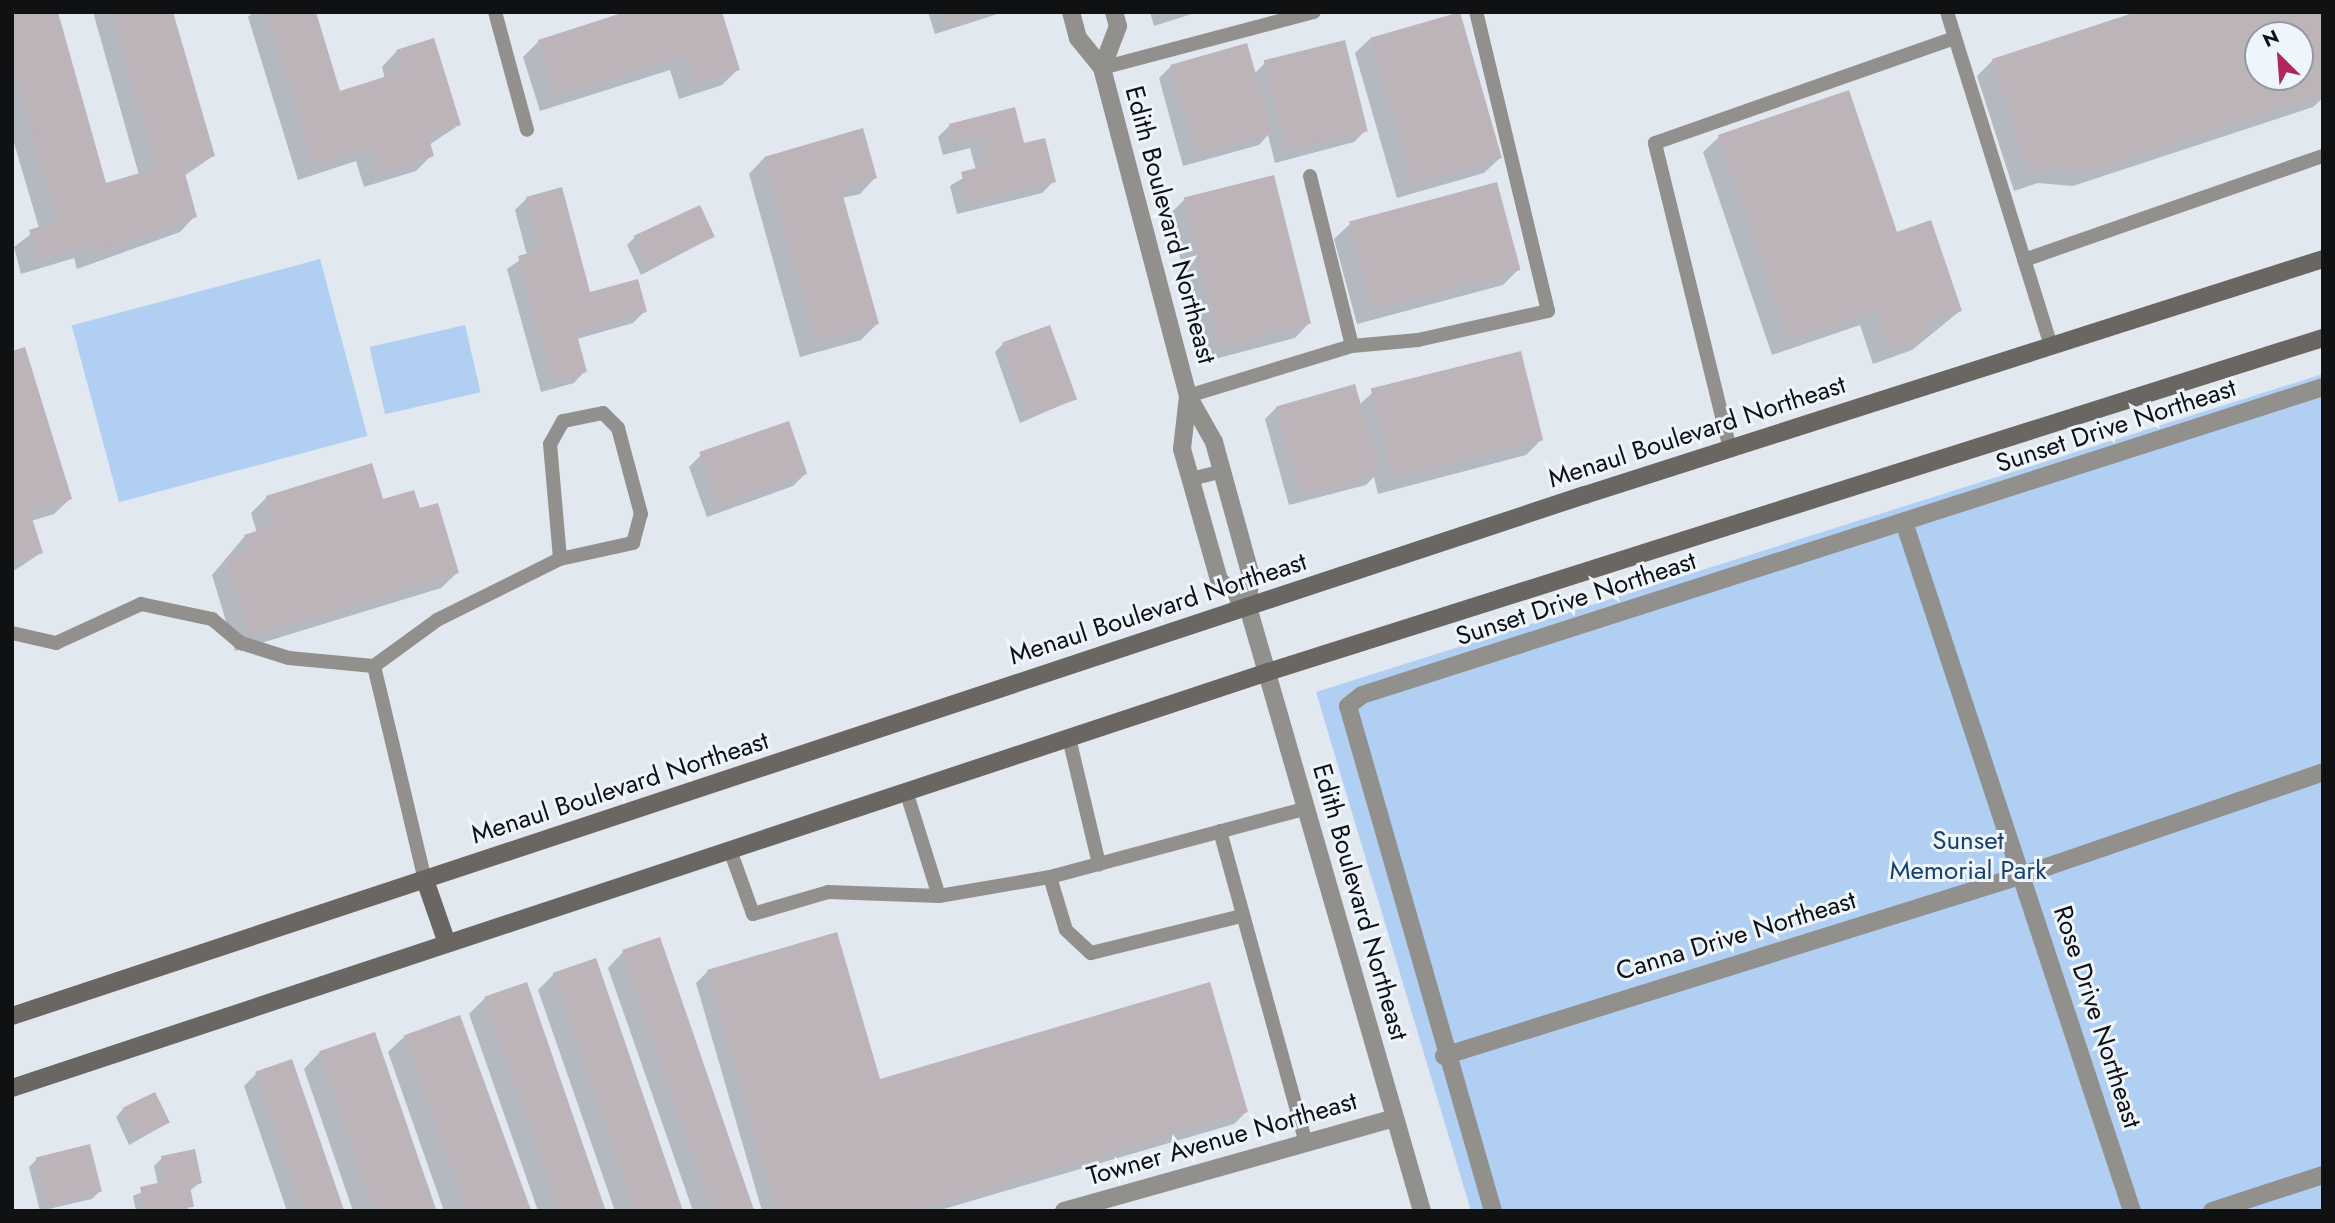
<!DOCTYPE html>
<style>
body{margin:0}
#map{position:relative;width:2335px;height:1223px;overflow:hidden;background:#e1e8f0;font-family:Jost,sans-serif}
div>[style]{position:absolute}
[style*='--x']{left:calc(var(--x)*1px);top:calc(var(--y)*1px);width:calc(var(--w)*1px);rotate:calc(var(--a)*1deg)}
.green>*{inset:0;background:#b0cff3;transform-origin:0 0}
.shadow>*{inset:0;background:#0003}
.building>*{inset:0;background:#bdb4b9;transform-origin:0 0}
.service>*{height:14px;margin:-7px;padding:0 7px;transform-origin:7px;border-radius:7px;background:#92908c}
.minor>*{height:18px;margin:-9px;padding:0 9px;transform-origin:9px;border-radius:9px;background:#92908c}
.tertiary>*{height:18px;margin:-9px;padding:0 9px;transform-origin:9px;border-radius:9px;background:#92908c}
.secondary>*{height:18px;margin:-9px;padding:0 9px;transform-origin:9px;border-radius:9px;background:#6a6762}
span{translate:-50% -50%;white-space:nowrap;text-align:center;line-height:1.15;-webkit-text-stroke:6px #eef5fd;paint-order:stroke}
.street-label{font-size:26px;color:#0f1113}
.park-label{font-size:26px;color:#18426c}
.frame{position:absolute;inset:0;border:14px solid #0f1113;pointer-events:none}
.north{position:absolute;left:2244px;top:21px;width:70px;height:70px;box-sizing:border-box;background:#eef5fd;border:2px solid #959a9f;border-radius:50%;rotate:335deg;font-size:19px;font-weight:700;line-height:28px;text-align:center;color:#0f1113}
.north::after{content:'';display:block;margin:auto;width:24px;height:32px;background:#b3265d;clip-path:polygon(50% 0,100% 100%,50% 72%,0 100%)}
</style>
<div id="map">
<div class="green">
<div style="left:320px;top:259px;width:183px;height:257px;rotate:75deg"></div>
<div style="left:465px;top:325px;width:69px;height:98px;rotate:77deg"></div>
<div style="clip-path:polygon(2323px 374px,2323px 1211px,1471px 1211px,1316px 692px)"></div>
</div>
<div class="shadow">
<div style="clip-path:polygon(12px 12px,105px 185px,139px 175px,93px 12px,172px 12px,213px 156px,184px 176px,195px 216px,180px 232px,77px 269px,74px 258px,21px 274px,14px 247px,39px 228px,12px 136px)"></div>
<div style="clip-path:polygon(253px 12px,314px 12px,339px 94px,385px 79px,382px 67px,397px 51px,459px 125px,429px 145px,432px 155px,416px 171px,364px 187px,356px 161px,298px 180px,248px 17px)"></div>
<div style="clip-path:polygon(631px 12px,738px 69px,722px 85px,679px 99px,670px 70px,540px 111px,523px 57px,539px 41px)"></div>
<div style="clip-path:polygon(928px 12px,1004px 12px,935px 34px)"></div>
<div style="clip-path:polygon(1150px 12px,1198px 12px,1154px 26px)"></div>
<div style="clip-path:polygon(evenodd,2323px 12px,2323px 98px,2313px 107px,2073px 186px,2038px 183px,2014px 191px,1977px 76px,1993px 60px,2323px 12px,2258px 35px,2300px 35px,2300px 77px,2258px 77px,2258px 35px)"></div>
<div style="clip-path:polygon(1371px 38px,1500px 158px,1484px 173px,1397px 198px,1355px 53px)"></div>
<div style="clip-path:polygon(1265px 63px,1366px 130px,1354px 142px,1275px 163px,1268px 135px,1259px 145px,1183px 166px,1159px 78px,1171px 66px,1254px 74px)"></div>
<div style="clip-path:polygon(950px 125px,1022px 145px,1054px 181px,1042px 193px,957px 214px,950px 186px,976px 170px,970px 148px,943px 155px,938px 137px)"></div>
<div style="clip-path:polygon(1719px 137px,1896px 234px,1960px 311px,1912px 350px,1873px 364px,1860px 325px,1772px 355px,1703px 152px)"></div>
<div style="clip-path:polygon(764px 158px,875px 178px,860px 194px,842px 198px,877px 324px,861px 340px,800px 357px,749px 174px)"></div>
<div style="clip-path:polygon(527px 198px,589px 294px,645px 311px,633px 323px,577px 339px,585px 371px,574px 383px,541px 392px,507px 269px,527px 255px,515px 210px)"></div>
<div style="clip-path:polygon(1185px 199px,1310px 322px,1295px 338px,1207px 361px,1169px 215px)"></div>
<div style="clip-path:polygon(1350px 224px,1519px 269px,1503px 285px,1357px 324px,1334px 239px)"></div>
<div style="clip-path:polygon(635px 237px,713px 237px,641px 275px,627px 245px)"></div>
<div style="clip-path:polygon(1003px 344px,1075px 399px,1020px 423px,995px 352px)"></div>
<div style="clip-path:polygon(12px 353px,70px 499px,54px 514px,31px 521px,41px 553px,12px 572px)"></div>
<div style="clip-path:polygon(1372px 393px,1542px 439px,1526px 455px,1378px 494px,1374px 477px,1366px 485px,1289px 505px,1265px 419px,1277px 407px,1359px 405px)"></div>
<div style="clip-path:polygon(701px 455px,805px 474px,793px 486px,707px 517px,689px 467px)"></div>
<div style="clip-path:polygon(267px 497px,382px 501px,418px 511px,457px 573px,441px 588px,235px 651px,212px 575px,245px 536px,257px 533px,251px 513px)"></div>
<div style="clip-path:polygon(623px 952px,755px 1211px,693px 1211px,608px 968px)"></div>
<div style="clip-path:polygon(708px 971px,879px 1081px,1246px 1112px,1234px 1124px,937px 1211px,762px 1211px,696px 983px)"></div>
<div style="clip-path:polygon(554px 974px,683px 1211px,615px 1211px,538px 990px)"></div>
<div style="clip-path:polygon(485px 998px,605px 1211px,538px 1211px,469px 1014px)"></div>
<div style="clip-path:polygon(374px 1035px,435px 1211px,353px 1211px,304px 1069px,319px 1053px)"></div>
<div style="clip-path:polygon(404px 1037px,528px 1211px,444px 1211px,388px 1052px)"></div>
<div style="clip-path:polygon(256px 1074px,343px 1211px,287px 1211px,244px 1086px)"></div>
<div style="clip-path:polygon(123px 1109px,168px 1123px,129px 1145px,116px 1117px)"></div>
<div style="clip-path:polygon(162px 1158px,200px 1183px,189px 1191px,188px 1211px,136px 1211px,133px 1196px,158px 1185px,154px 1166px)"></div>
<div style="clip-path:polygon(37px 1159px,100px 1191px,92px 1199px,40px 1211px,29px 1167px)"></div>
</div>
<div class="building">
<div style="clip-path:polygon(12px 12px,58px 12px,106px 183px,157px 168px,112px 12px,173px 12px,215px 156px,183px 166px,197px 217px,93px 254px,90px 244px,37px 259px,29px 230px,57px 221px,12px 67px)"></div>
<div style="clip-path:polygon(266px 12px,316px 12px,340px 91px,403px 71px,396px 50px,434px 38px,461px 125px,428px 135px,434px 156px,380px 173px,372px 147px,314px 165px)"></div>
<div style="clip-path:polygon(625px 12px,722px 12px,740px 70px,695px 84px,686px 55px,556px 97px,538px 40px)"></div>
<div style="clip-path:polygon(943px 12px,980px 12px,980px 13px,947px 24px)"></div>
<div style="left:1460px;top:12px;width:152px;height:93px;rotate:74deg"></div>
<div style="clip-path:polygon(evenodd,2136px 12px,2323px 12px,2323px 95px,2090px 171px,2055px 168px,2030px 176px,1992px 59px,2136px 12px,2258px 35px,2300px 35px,2300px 77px,2258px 77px,2258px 35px)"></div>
<div style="left:1345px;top:40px;width:94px;height:84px;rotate:76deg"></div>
<div style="left:1247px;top:43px;width:94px;height:80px;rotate:74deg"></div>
<div style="clip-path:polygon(1849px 90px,1897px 232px,1931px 220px,1962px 311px,1926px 323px,1930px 335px,1889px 349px,1876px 311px,1788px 340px,1718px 135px)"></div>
<div style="clip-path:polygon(1015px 107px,1024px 143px,1045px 138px,1056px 182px,969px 203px,961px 172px,989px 165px,982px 138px,954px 144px,949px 124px)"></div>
<div style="clip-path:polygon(863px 128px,877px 178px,841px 189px,879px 324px,816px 342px,764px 157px)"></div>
<div style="left:1274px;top:175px;width:153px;height:93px;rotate:76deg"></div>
<div style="left:1497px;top:182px;width:91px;height:153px;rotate:75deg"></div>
<div style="clip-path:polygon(562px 187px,590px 292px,638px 279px,647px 312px,576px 331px,587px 372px,553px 381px,518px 256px,540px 250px,526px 197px)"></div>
<div style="left:700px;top:205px;width:35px;height:73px;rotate:65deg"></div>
<div style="left:1050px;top:325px;width:79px;height:51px;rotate:70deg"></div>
<div style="clip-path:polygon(25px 347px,72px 499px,30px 512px,43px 553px,13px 562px,12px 351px)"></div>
<div style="left:1521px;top:351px;width:92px;height:155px;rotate:76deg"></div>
<div style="left:1355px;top:384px;width:92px;height:82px;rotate:74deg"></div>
<div style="left:789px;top:421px;width:56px;height:95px;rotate:71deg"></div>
<div style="clip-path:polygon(372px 463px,383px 499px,414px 490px,420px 508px,438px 503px,459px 573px,250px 636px,226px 558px,249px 551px,244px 535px,275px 525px,266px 496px)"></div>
<div style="clip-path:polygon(837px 932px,880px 1079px,1210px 982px,1248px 1112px,912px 1211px,777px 1211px,707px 970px)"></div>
<div style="left:660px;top:937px;width:291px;height:40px;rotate:71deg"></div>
<div style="left:596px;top:958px;width:268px;height:46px;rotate:71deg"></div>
<div style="left:527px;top:982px;width:243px;height:45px;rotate:71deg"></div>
<div style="left:460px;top:1015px;width:208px;height:60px;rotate:70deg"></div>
<div style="left:375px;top:1032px;width:189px;height:59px;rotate:71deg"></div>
<div style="left:292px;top:1059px;width:161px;height:39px;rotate:71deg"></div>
<div style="left:155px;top:1092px;width:34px;height:36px;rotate:64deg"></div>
<div style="left:90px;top:1144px;width:49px;height:56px;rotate:76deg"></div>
<div style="clip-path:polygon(195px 1149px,202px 1183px,190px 1186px,194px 1207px,145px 1211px,140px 1187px,166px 1181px,161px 1156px)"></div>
</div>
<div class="service">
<div style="--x:495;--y:12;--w:122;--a:74.8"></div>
<div style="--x:1947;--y:12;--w:350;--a:72.7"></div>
<div style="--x:1102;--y:68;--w:219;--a:-14.8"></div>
<div style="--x:1310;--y:176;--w:175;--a:76.1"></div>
<div style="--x:2024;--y:260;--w:317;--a:-19.2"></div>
<div style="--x:1188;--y:396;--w:171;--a:-17"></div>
<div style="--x:1352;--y:346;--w:66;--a:-5.2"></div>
<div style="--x:1418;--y:340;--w:133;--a:-12.6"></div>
<div style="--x:1548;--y:311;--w:308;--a:-103.5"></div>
<div style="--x:1730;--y:449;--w:315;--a:-103.8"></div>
<div style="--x:1655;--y:143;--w:317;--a:-19.3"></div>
<div style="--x:1191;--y:479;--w:32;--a:-14"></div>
<div style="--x:12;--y:633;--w:45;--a:12.8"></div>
<div style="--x:56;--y:643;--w:94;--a:-24.6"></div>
<div style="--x:141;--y:604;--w:73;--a:11.9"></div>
<div style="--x:212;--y:619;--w:38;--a:40"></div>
<div style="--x:241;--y:643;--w:50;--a:17.4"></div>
<div style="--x:289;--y:658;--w:85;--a:5.4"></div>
<div style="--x:374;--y:666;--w:220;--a:76.6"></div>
<div style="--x:374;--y:666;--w:78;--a:-36.1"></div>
<div style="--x:437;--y:620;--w:137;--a:-26.4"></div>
<div style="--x:560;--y:559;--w:75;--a:-12.4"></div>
<div style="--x:633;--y:543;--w:30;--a:-75"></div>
<div style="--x:641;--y:514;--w:89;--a:-105"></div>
<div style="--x:618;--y:428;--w:21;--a:-135"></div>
<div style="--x:603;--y:413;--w:41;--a:168.7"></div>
<div style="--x:563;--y:421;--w:26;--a:119"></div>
<div style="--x:550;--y:444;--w:115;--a:85"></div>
<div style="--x:1069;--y:738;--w:130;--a:76.6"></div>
<div style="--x:906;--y:791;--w:110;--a:72.6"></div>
<div style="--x:1220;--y:831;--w:324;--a:74.6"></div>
<div style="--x:730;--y:850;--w:68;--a:70.2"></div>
<div style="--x:753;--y:914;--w:78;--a:-16.3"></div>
<div style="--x:828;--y:892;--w:111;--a:2.1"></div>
<div style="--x:939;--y:896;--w:113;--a:-9.7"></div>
<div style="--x:1050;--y:877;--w:266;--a:-15"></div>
<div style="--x:1050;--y:877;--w:55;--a:73.2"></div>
<div style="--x:1066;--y:930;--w:34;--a:43"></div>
<div style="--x:1091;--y:953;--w:155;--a:-13.8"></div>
</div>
<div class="minor">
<div style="--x:1071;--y:12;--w:27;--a:75"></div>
<div style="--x:1078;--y:38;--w:38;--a:51"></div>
<div style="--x:1102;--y:68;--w:339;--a:75.3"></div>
<div style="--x:1188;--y:396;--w:53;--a:60.5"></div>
<div style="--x:1214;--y:442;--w:136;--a:74.6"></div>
<div style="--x:1250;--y:573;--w:34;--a:93"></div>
<div style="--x:1102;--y:68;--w:45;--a:-69.1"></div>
<div style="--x:1118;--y:26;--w:15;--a:-106"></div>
<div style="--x:1188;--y:396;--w:53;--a:96.5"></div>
<div style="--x:1182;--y:449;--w:136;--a:74.2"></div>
<div style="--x:1219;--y:580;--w:40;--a:43"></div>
<div style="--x:1904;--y:522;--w:726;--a:71.69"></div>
<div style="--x:1444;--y:1056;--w:607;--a:-17.36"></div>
<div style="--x:2023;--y:875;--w:317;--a:-18.9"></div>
<div style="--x:1064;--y:1211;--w:343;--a:-15.7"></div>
<div style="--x:1493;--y:1211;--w:525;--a:-106.02"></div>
<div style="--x:1348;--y:706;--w:18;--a:-38"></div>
<div style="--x:1362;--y:695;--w:1009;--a:-17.77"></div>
<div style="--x:2212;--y:1211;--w:117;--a:-18"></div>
</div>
<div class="tertiary">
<div style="--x:1248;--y:607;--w:629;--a:73.93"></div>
</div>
<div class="secondary">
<div style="--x:425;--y:880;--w:67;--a:70.8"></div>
<div style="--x:12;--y:1016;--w:1657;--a:-18.33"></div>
<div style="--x:1585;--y:495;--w:775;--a:-17.73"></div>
<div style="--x:12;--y:1088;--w:1323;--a:-18.33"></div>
<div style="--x:1268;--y:672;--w:1107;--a:-17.57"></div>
</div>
<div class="street-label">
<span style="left:1170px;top:225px;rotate:75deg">Edith Boulevard Northeast</span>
<span style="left:2116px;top:426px;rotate:-18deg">Sunset Drive Northeast</span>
<span style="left:1697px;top:432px;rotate:-18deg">Menaul Boulevard Northeast</span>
<span style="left:1576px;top:599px;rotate:-18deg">Sunset Drive Northeast</span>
<span style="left:1158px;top:609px;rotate:-18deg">Menaul Boulevard Northeast</span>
<span style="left:620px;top:788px;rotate:-18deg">Menaul Boulevard Northeast</span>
<span style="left:1360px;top:902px;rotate:74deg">Edith Boulevard Northeast</span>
<span style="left:1736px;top:936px;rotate:-17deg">Canna Drive Northeast</span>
<span style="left:2097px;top:1017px;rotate:72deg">Rose Drive Northeast</span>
<span style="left:1222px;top:1139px;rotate:-16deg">Towner Avenue Northeast</span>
</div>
<div class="park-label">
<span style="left:1968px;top:856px">Sunset<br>Memorial Park</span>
</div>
<div class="frame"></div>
<div class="north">N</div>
</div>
